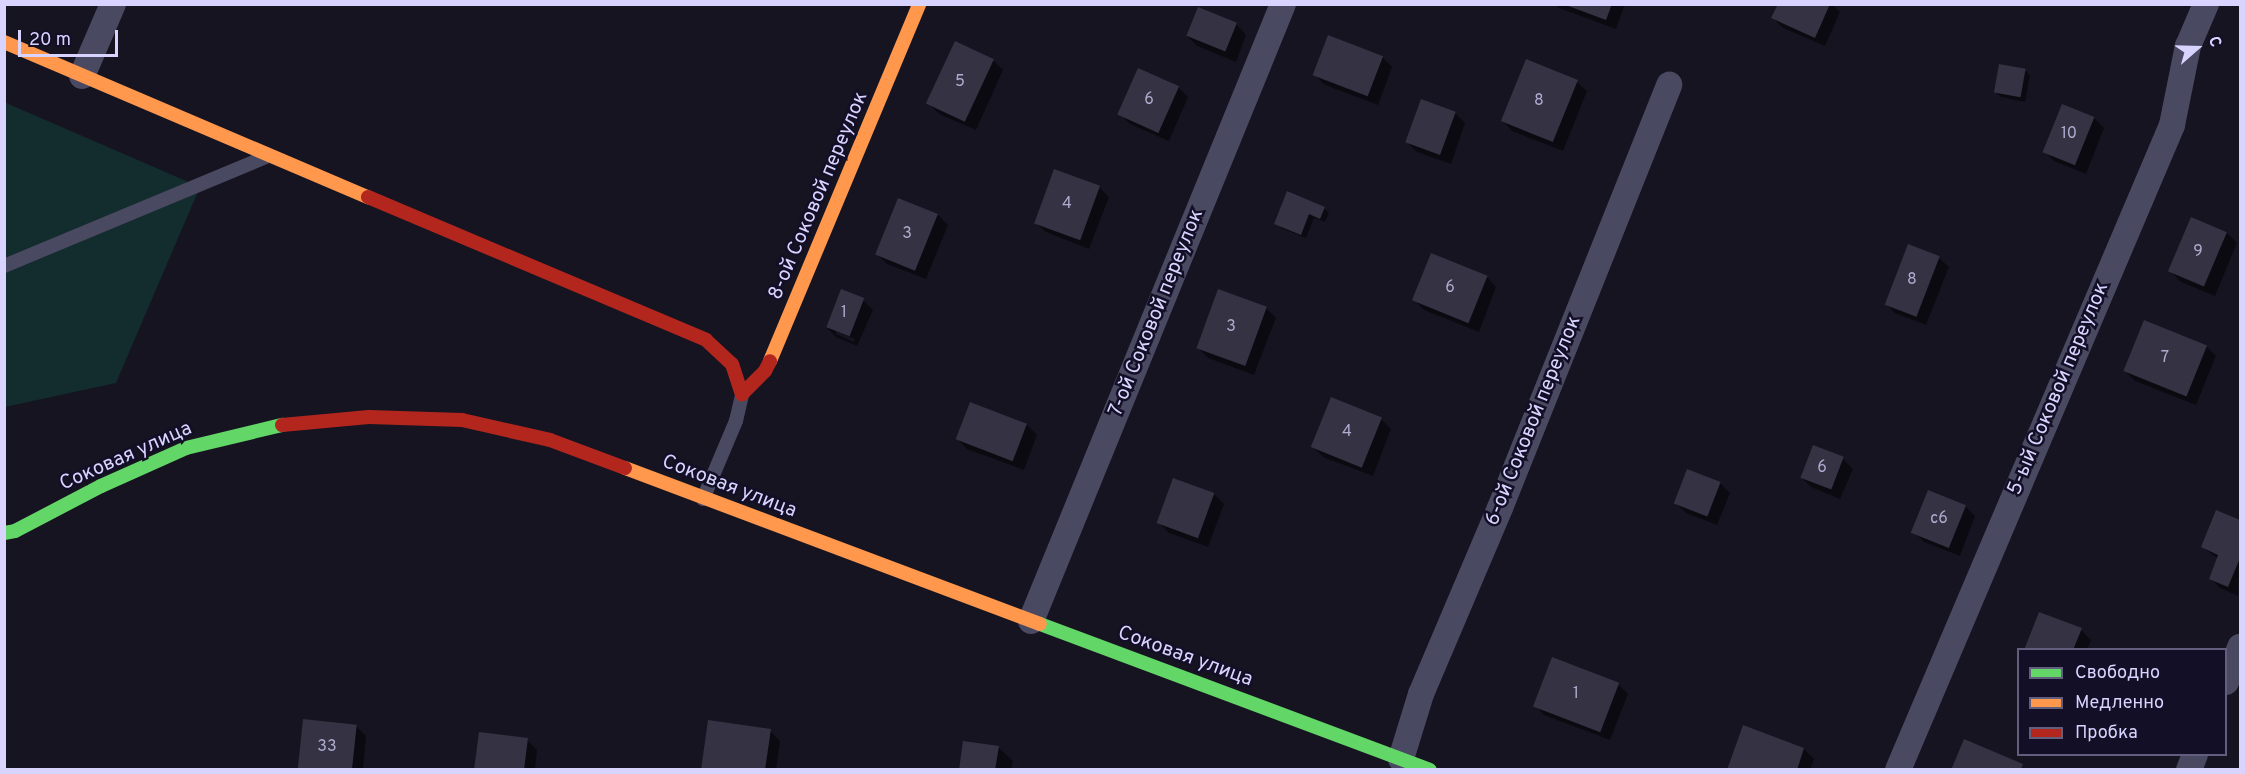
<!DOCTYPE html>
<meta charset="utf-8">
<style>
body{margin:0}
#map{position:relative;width:2245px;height:774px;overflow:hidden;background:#161421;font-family:Overpass,sans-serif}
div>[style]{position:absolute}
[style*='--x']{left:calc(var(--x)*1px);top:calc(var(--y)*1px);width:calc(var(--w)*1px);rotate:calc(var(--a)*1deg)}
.green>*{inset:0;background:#132c2d}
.shadow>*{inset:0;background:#0007}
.building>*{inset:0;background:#343243;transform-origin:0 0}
.lane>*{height:14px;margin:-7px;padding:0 7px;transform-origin:7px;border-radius:7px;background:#4a4962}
.street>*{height:26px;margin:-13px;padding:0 13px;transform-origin:13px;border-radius:13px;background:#4a4962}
.fast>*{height:14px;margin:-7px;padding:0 7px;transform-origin:7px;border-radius:7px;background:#63d668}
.slow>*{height:14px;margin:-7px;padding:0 7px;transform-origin:7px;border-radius:7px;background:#ff974d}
.jam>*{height:14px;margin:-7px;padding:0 7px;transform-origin:7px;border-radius:7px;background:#b3261e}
span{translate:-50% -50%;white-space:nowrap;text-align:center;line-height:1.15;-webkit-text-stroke:5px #130f26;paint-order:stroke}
.number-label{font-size:16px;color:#b0acd0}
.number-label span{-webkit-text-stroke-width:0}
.street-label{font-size:20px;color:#d9d4ff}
.frame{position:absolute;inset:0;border:6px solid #d9d4ff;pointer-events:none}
.legend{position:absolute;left:2017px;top:648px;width:210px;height:108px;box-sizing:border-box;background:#130f26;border:2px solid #625e7d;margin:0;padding:8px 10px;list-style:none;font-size:18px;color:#d9d4ff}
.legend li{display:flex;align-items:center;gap:12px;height:30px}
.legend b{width:30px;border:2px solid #625e7d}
.north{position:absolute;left:2167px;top:18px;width:60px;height:60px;-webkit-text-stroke:4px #130f26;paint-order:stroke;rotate:70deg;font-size:16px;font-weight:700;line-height:24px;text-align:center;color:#d9d4ff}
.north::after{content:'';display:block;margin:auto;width:21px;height:27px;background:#d9d4ff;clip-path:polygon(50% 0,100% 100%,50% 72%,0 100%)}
.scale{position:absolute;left:18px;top:30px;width:100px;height:27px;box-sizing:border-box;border:3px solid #d9d4ff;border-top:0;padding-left:8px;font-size:18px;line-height:21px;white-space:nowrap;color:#d9d4ff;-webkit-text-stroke:4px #130f26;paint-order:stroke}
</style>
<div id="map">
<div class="green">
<div style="clip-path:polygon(4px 102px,200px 187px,116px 383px,5px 407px)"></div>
</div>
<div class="shadow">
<div style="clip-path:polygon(1555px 4px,1625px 4px,1616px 29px,1559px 8px)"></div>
<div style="clip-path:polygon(1779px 4px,1832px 4px,1840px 12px,1825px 46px,1783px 28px,1773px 18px)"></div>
<div style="clip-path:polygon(1199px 9px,1237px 25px,1246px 35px,1236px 62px,1197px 46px,1187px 36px)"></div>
<div style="clip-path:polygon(1382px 57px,1392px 67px,1378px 105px,1325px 85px,1315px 75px)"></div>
<div style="clip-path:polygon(993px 60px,1003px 70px,976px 130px,939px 114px,929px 104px)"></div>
<div style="clip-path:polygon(2025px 70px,2030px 75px,2025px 102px,2001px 97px,1996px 93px)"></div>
<div style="clip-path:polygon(1577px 82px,1587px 91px,1563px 151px,1512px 131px,1503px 121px)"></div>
<div style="clip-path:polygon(1178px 87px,1188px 97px,1169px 141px,1130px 124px,1120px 114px)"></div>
<div style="clip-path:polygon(1455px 113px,1465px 123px,1451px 164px,1417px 152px,1407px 142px)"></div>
<div style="clip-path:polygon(2094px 118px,2104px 128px,2086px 174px,2054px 161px,2044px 151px)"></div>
<div style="clip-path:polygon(1099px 187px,1109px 197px,1089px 249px,1046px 232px,1036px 223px)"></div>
<div style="clip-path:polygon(1324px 208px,1329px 213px,1325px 222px,1314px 218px,1306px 238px,1281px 228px,1276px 224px)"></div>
<div style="clip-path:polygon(938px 215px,948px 225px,926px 279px,887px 264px,877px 254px)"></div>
<div style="clip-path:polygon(2191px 219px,2227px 233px,2237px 243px,2215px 296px,2181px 282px,2171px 272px)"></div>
<div style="clip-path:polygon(1939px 258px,1949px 267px,1926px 325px,1895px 313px,1885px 303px)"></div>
<div style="clip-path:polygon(1487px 277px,1496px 287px,1479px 332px,1424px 310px,1414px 300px)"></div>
<div style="clip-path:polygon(evenodd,863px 300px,873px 310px,857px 346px,836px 337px,826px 327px,863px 300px,836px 331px,855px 339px,854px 342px,836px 334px,836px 331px)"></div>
<div style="clip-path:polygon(1266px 308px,1276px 318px,1254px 375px,1208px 358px,1198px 348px)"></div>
<div style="clip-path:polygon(2206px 346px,2216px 356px,2196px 405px,2135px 381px,2125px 371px)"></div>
<div style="clip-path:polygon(1381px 419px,1391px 429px,1373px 476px,1323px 457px,1313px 447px)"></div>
<div style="clip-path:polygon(1027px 425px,1037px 435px,1024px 470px,967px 449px,957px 439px)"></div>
<div style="clip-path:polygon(1843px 459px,1853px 469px,1840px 499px,1811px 487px,1801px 477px)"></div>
<div style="clip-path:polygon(1174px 480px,1214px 494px,1224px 504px,1208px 547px,1169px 533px,1159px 523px)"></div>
<div style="clip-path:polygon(1720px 483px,1730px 493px,1717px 525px,1686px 513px,1676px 503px)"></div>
<div style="clip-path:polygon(1965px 506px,1975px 516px,1960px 556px,1924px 542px,1914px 532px)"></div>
<div style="clip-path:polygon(2217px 512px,2240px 522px,2238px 596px,2220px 588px,2210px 578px,2218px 559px,2203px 547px)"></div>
<div style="clip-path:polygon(2081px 630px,2091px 640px,2087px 650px,2026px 650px)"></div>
<div style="clip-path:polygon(1618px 684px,1628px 694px,1610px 740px,1544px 715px,1535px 705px)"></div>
<div style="clip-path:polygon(356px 726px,366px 736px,363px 770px,299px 770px)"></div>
<div style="clip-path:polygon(1744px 727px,1804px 749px,1814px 759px,1810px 770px,1728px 770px)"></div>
<div style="clip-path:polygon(770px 731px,780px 741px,776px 770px,703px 770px)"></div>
<div style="clip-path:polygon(527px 740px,537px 750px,535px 770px,475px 770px)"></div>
<div style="clip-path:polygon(998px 747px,1013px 761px,1011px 770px,960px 770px)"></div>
</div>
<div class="building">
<div style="clip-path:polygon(1563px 4px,1612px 4px,1606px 20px)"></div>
<div style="clip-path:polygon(1778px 4px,1830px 4px,1815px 38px,1771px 18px)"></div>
<div style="left:1198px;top:7px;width:42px;height:31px;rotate:22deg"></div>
<div style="left:1328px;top:35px;width:59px;height:43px;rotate:21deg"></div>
<div style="left:955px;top:41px;width:43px;height:69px;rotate:25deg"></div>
<div style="left:1526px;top:59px;width:56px;height:67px;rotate:22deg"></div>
<div style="left:1999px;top:64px;width:27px;height:29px;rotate:10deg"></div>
<div style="left:1138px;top:68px;width:45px;height:51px;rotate:24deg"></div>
<div style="left:1421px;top:99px;width:37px;height:46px;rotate:20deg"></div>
<div style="left:2062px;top:104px;width:35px;height:52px;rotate:22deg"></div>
<div style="left:1054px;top:169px;width:49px;height:58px;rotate:20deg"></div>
<div style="clip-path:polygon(1287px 191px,1325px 207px,1320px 219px,1309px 214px,1301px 235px,1274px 224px)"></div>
<div style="left:898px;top:198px;width:43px;height:61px;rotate:22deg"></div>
<div style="left:2191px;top:217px;width:39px;height:59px;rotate:23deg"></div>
<div style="left:1908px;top:244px;width:34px;height:65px;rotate:21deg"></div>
<div style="left:1431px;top:253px;width:61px;height:51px;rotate:22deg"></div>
<div style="left:841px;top:289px;width:25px;height:41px;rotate:21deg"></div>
<div style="left:1218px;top:289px;width:52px;height:63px;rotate:20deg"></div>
<div style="left:2144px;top:320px;width:68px;height:55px;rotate:22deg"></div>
<div style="left:1331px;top:397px;width:55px;height:54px;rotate:22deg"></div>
<div style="left:970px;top:402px;width:61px;height:40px;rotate:21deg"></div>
<div style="left:1813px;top:445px;width:33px;height:35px;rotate:21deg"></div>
<div style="left:1687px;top:469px;width:36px;height:37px;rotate:21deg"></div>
<div style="left:1173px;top:478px;width:44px;height:48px;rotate:20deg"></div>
<div style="left:1928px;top:490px;width:41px;height:46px;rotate:22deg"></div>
<div style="clip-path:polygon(2216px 510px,2240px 520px,2240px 558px,2228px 587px,2209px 579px,2218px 555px,2201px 547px)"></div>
<div style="clip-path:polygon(2039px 612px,2082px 628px,2073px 650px,2024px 650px)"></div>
<div style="left:1552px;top:657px;width:72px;height:53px;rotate:21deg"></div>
<div style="left:303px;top:719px;width:54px;height:51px;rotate:6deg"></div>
<div style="clip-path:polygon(708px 720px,771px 729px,765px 770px,701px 770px)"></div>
<div style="clip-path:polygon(1743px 725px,1804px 748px,1797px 770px,1727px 770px)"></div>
<div style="clip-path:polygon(479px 732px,528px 738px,524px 770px,474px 770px)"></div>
<div style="clip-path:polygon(1964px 739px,2023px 764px,2021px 770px,1951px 770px)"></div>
<div style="clip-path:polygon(963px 741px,999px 746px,995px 770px,959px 770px)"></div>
</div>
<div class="lane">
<div style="--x:4;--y:266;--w:284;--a:-22.6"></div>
<div style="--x:703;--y:499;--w:85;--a:-67.1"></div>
<div style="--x:736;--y:421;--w:28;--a:-77"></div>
</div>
<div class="street">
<div style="--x:82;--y:76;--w:78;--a:-66.7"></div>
<div style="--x:1031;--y:621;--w:666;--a:-67.78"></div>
<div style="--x:2226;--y:682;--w:38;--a:-68"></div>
<div style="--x:1401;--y:759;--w:68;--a:-72.9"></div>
<div style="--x:1421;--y:694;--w:202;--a:-67"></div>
<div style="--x:1500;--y:508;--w:456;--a:-68.2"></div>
<div style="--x:1898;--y:770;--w:701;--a:-66.98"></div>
<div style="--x:2172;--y:125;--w:81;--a:-78.6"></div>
<div style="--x:2188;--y:46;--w:46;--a:-66.8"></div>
<div style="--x:2189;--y:770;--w:17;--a:-69"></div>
</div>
<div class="fast">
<div style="--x:4;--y:533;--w:11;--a:-10"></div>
<div style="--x:15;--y:531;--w:97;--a:-27.6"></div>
<div style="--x:101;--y:486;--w:93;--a:-24.1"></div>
<div style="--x:186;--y:448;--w:99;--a:-13.5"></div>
<div style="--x:1040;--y:624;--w:416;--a:20.5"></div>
</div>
<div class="slow">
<div style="--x:4;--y:42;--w:396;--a:23.1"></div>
<div style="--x:770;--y:361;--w:387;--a:-67.3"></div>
<div style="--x:625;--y:468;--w:443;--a:20.6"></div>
</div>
<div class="jam">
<div style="--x:368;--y:197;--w:367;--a:22.9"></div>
<div style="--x:706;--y:340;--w:35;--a:43"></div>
<div style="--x:732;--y:364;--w:32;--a:72"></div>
<div style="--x:742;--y:394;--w:33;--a:-45"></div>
<div style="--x:765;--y:371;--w:11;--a:-63"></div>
<div style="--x:282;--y:425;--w:87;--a:-5.3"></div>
<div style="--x:369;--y:417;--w:93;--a:1.8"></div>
<div style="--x:462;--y:420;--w:90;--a:12.8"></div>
<div style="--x:550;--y:440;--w:80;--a:20.5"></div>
</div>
<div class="number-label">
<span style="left:960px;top:82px">5</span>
<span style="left:1149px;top:100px">6</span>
<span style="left:1539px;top:101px">8</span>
<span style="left:2069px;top:134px">10</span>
<span style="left:1067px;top:204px">4</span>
<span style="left:907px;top:234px">3</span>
<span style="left:2198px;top:252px">9</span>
<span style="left:1912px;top:280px">8</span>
<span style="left:1450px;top:288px">6</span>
<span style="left:844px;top:313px">1</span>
<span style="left:1231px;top:327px">3</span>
<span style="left:2165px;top:358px">7</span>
<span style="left:1347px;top:432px">4</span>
<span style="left:1822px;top:468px">6</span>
<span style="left:1939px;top:519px">с6</span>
<span style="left:1576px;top:694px">1</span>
<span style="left:327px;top:747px">33</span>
</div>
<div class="street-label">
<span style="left:819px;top:196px;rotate:-67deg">8-ой Соковой переулок</span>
<span style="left:1157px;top:313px;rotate:-68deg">7-ой Соковой переулок</span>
<span style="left:2059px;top:389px;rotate:-67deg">5-ый Соковой переулок</span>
<span style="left:1534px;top:421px;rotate:-68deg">6-ой Соковой переулок</span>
<span style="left:126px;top:457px;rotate:-24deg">Соковая улица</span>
<span style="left:729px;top:487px;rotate:21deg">Соковая улица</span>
<span style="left:1185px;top:657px;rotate:20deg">Соковая улица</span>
</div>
<div class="frame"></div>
<ul class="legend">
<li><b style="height:8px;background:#63d668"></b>Свободно</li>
<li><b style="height:8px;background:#ff974d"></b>Медленно</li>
<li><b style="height:8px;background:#b3261e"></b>Пробка</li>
</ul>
<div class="north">С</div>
<div class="scale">20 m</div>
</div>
